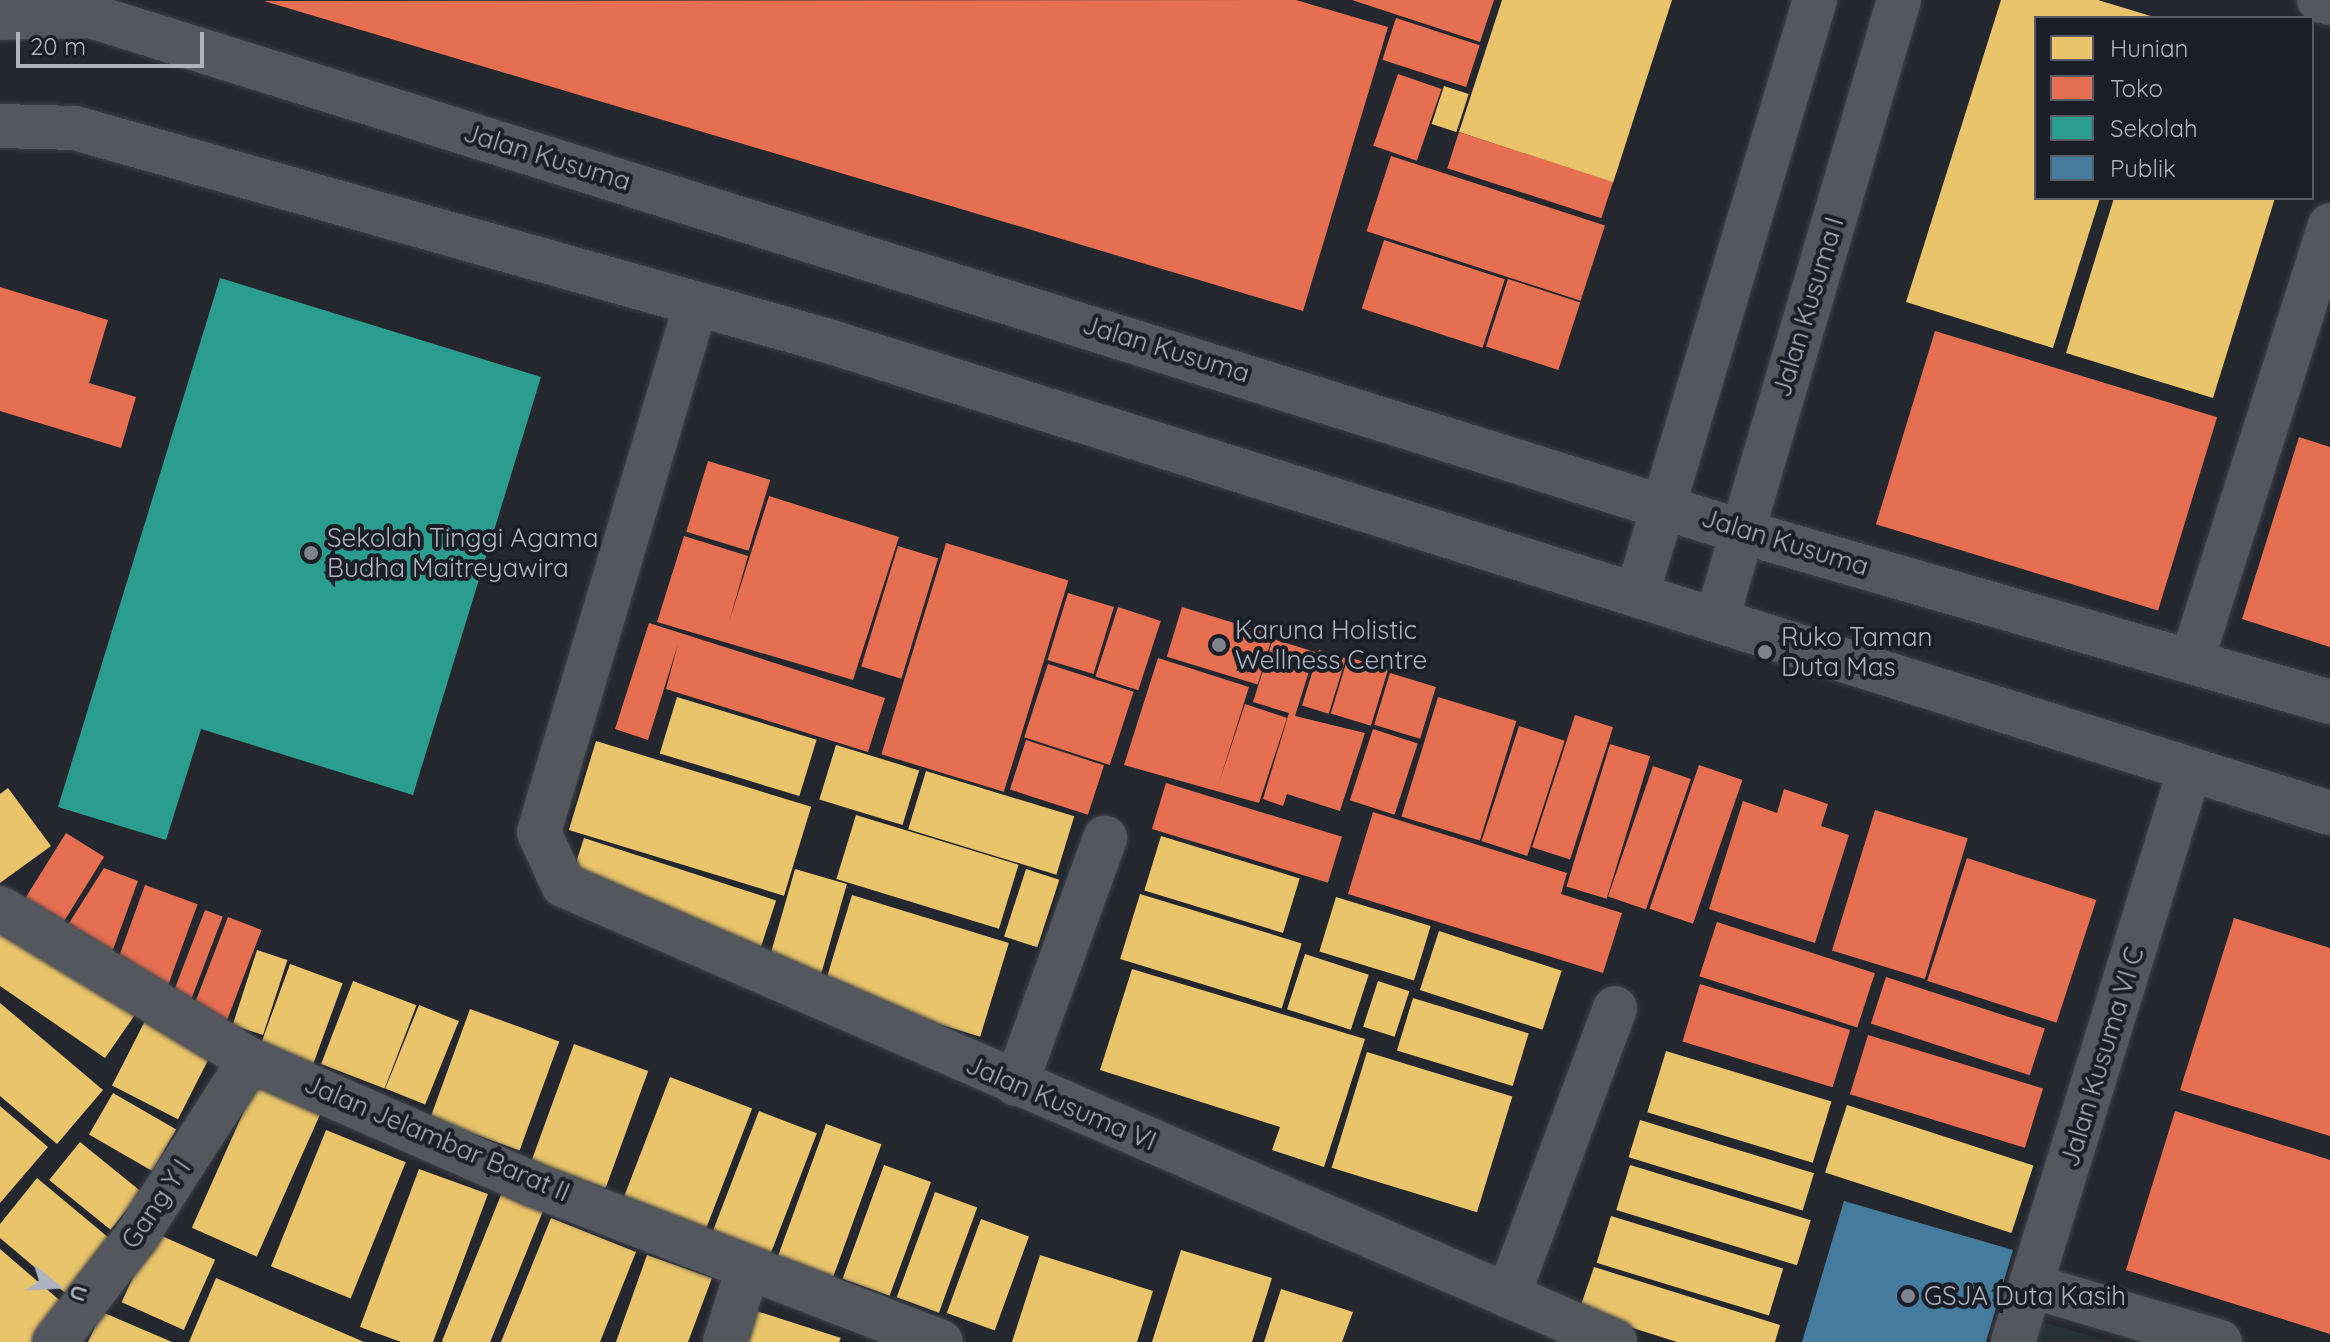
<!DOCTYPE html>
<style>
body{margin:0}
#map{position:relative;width:2330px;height:1342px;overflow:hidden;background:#25272e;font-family:Quicksand,sans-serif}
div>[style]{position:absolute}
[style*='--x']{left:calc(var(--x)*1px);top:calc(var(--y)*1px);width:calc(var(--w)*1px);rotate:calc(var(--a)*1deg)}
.green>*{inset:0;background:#263235}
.homes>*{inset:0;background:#e9c46a;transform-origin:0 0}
.shops>*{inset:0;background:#e76f51;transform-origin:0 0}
.schools>*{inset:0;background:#2a9d8f}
.public>*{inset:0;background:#457b9d}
.roads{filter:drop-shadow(0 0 2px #404248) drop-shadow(0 0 2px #404248)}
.minor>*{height:44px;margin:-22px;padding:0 22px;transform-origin:22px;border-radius:22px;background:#54575d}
.tertiary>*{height:44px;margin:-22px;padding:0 22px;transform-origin:22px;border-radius:22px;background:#54575d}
.dots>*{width:22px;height:22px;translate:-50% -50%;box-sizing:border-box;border:4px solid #191e27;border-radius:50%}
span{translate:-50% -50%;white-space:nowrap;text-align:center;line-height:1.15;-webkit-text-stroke:8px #191e27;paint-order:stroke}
.street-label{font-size:26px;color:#aeb3c0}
.poi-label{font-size:26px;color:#aeb3c0}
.left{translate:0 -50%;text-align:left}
.legend{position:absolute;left:2034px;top:16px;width:280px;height:184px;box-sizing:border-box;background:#191e27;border:2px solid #555a64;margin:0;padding:10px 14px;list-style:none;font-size:24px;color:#aeb3c0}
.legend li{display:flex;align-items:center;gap:16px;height:40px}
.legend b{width:40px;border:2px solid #555a64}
.north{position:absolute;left:16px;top:1246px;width:80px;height:80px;-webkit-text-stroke:6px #191e27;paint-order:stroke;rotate:108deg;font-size:22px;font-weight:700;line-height:32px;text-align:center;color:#aeb3c0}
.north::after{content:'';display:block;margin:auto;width:28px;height:36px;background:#aeb3c0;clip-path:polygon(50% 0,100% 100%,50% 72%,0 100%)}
.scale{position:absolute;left:16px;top:32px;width:188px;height:36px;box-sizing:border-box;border:4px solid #aeb3c0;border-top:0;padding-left:10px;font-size:24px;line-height:28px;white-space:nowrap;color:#aeb3c0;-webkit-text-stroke:6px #191e27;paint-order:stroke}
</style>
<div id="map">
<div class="green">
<div style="clip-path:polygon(2036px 1320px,2111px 1342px,2029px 1342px)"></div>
</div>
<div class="homes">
<div style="clip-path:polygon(1502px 0,1672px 0,1613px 183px,1459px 132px)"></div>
<div style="clip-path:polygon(2001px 0,2098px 0,2154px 17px,2036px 18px,2036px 198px,2100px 198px,2053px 348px,1906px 302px)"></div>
<div style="left:1444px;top:86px;width:26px;height:40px;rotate:18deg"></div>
<div style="clip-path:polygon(2114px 198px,2275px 198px,2213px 398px,2066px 353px)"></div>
<div style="left:677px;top:697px;width:146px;height:59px;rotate:17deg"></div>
<div style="left:596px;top:741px;width:225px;height:93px;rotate:17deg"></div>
<div style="left:836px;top:745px;width:87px;height:57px;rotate:17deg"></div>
<div style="left:926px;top:771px;width:155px;height:61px;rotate:17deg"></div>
<div style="clip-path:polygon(8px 788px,51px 846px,0 883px,0 794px)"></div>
<div style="left:856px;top:815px;width:170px;height:67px;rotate:17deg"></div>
<div style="left:1161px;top:836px;width:145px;height:57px;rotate:17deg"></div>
<div style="left:584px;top:838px;width:202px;height:52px;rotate:18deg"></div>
<div style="left:795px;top:869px;width:54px;height:101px;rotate:16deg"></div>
<div style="left:1026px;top:869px;width:35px;height:71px;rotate:18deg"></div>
<div style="left:1140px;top:894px;width:169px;height:68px;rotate:17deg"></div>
<div style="left:852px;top:895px;width:164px;height:98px;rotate:17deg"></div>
<div style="left:1336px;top:897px;width:99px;height:57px;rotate:17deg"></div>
<div style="clip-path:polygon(0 924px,139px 1009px,105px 1058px,0 986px)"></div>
<div style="left:1439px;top:931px;width:129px;height:62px;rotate:18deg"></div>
<div style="left:257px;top:950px;width:32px;height:79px;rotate:18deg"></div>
<div style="left:1305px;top:954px;width:67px;height:58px;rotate:18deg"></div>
<div style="left:290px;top:964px;width:56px;height:91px;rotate:20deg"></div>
<div style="clip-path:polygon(1132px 969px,1365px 1039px,1324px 1167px,1272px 1150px,1280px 1127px,1100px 1070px)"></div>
<div style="left:353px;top:981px;width:68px;height:89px;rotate:21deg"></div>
<div style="left:1378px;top:981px;width:33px;height:48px;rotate:18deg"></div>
<div style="left:1413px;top:998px;width:121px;height:55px;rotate:17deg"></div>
<div style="clip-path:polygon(0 1003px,103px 1090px,57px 1144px,0 1096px)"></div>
<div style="left:419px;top:1005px;width:43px;height:90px;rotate:22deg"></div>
<div style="left:470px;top:1009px;width:95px;height:116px;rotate:20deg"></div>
<div style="left:147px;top:1017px;width:74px;height:77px;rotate:27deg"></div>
<div style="left:574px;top:1044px;width:79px;height:125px;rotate:20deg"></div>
<div style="left:1666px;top:1051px;width:173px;height:64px;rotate:17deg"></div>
<div style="left:1367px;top:1052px;width:152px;height:121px;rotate:17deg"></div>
<div style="left:259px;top:1077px;width:71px;height:165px;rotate:24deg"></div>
<div style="left:670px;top:1077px;width:88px;height:136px;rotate:21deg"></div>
<div style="left:113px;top:1093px;width:73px;height:48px;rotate:30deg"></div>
<div style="left:1847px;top:1105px;width:196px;height:71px;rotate:18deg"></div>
<div style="clip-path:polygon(0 1106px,48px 1147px,0 1203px)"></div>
<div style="left:759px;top:1111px;width:62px;height:134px;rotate:21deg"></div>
<div style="left:1640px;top:1120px;width:182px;height:39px;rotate:17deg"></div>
<div style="left:826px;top:1124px;width:59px;height:147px;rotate:20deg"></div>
<div style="left:326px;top:1130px;width:86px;height:147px;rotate:22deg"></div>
<div style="left:80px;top:1142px;width:79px;height:49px;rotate:39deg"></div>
<div style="left:884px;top:1165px;width:50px;height:121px;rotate:20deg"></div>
<div style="left:1630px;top:1165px;width:189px;height:47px;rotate:17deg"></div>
<div style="clip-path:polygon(419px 1169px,488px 1194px,433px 1342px,401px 1342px,360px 1327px)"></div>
<div style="clip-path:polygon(37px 1178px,115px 1243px,70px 1297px,0 1238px,0 1224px)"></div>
<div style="left:503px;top:1190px;width:45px;height:163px;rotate:22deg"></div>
<div style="left:935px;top:1192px;width:45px;height:112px;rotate:20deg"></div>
<div style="left:1611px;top:1216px;width:180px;height:49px;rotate:17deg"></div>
<div style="clip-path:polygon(551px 1218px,636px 1252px,600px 1342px,501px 1342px)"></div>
<div style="left:981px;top:1219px;width:51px;height:100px;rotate:20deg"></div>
<div style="left:153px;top:1232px;width:68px;height:77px;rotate:24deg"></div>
<div style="clip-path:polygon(0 1249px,64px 1304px,32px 1342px,0 1342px)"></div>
<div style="clip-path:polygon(1181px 1250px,1272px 1278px,1252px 1342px,1152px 1342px)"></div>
<div style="clip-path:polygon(647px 1255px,712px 1278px,688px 1342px,616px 1342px)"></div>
<div style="clip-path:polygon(1040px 1255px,1153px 1291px,1137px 1342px,1012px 1342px)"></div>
<div style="clip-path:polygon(1594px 1267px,1780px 1325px,1775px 1342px,1677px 1342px,1579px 1311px)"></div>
<div style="clip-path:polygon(216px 1278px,364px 1342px,189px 1342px)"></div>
<div style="clip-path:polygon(1281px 1289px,1353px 1312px,1342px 1342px,1264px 1342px)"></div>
<div style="clip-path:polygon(744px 1307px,841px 1338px,839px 1342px,732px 1342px)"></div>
<div style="clip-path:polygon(102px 1312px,172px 1342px,88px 1342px)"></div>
</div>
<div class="shops">
<div style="clip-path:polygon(1296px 0,1388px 27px,1303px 311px,264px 1px)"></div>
<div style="clip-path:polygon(1352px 0,1494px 0,1480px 42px)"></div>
<div style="left:1396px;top:18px;width:88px;height:44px;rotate:18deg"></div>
<div style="left:1398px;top:74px;width:46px;height:76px;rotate:19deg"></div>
<div style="left:1459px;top:132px;width:162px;height:38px;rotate:18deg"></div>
<div style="left:1391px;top:156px;width:225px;height:79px;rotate:18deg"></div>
<div style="left:1384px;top:240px;width:127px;height:72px;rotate:18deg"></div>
<div style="left:1508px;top:279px;width:76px;height:71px;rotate:18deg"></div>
<div style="clip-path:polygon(0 287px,108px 320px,89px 383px,136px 397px,121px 448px,0 411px)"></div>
<div style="left:1935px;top:331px;width:295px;height:202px;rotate:17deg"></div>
<div style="clip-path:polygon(2299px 437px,2330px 447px,2330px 647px,2242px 619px)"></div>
<div style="left:708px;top:461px;width:65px;height:74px;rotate:17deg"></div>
<div style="clip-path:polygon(769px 496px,899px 537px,853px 680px,657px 622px,684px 536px,748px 556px,729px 622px)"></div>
<div style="left:946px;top:543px;width:128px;height:221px;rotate:17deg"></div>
<div style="left:898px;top:546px;width:42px;height:126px;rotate:17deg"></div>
<div style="left:1068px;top:593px;width:48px;height:70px;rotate:17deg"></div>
<div style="left:1118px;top:607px;width:45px;height:73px;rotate:18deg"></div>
<div style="left:1182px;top:607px;width:95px;height:52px;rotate:17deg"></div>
<div style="clip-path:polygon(649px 623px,885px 698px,868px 752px,666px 689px,678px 644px,648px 740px,615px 729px)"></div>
<div style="clip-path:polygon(1273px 639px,1315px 652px,1295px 716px,1365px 733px,1340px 811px,1287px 794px,1283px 806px,1263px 799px,1289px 713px,1253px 702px)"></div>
<div style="left:1319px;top:650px;width:28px;height:58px;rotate:17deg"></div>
<div style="left:1348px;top:657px;width:42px;height:59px;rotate:17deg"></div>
<div style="clip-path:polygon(1158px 658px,1249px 687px,1218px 786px,1245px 704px,1287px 718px,1259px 803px,1124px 765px)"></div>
<div style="left:1048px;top:664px;width:90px;height:77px;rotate:18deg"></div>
<div style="left:1390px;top:673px;width:48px;height:54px;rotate:17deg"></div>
<div style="left:1438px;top:697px;width:82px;height:125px;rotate:17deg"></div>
<div style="left:1575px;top:715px;width:40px;height:139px;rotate:18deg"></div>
<div style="left:1519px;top:726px;width:48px;height:121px;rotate:18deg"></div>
<div style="left:1373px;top:729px;width:47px;height:75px;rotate:18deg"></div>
<div style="left:1026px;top:740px;width:82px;height:52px;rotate:18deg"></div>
<div style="left:1610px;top:744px;width:42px;height:149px;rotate:17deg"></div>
<div style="left:1699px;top:765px;width:46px;height:152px;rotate:19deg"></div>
<div style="left:1653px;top:766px;width:40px;height:138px;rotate:19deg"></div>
<div style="left:1166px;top:783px;width:184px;height:48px;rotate:17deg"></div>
<div style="clip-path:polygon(1784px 789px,1828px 804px,1821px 826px,1849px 835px,1815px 943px,1709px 909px,1743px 801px,1777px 813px)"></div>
<div style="left:1875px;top:810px;width:97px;height:147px;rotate:17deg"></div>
<div style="clip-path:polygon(1373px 812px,1567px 873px,1561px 894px,1622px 913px,1603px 973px,1348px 894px)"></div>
<div style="left:66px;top:833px;width:45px;height:82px;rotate:32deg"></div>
<div style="left:1967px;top:858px;width:136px;height:129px;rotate:18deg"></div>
<div style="clip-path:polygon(104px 868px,138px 881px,111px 955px,64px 931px)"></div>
<div style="left:145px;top:885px;width:56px;height:89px;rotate:20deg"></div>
<div style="left:205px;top:910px;width:19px;height:93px;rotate:21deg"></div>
<div style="left:228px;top:917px;width:36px;height:104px;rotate:21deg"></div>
<div style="clip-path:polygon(2234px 918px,2330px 948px,2330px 1136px,2180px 1090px)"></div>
<div style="left:1717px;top:922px;width:166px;height:57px;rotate:18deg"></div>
<div style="left:1886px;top:977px;width:167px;height:49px;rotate:18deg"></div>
<div style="left:1700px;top:984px;width:157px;height:60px;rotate:17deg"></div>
<div style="left:1868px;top:1035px;width:183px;height:62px;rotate:17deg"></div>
<div style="clip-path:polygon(2175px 1111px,2330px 1160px,2330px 1334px,2126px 1270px)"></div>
</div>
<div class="schools">
<div style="clip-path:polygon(220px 278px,541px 377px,413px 795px,201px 729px,166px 840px,58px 807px)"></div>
</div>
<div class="public">
<div style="clip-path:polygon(1844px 1201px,2013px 1250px,1986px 1342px,1802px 1342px)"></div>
</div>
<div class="roads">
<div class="minor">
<div style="--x:2319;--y:0;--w:11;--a:15"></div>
<div style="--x:696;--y:304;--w:551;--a:106.56"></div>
<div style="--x:539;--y:832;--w:58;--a:65.6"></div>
<div style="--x:563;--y:885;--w:1147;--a:23.48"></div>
<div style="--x:1638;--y:591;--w:617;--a:-73.33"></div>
<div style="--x:1718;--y:615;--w:641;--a:-73.6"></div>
<div style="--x:2192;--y:660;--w:456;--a:-72.4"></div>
<div style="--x:0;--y:908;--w:293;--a:31.3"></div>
<div style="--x:250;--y:1060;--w:308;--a:23.7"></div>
<div style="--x:532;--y:1184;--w:438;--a:21.1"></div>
<div style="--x:1016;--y:1084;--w:262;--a:-70.1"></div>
<div style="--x:2031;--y:1286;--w:197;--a:16.5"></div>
<div style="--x:1508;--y:1296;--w:307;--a:-69.6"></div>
<div style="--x:55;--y:1342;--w:133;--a:-52.4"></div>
<div style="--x:136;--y:1237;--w:211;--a:-57.2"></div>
<div style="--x:725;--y:1342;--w:74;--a:-72.8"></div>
<div style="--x:2013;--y:1342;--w:597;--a:-72.84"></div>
</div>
<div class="tertiary">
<div style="--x:0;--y:18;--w:91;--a:-1.3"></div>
<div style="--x:91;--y:16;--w:1731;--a:17.35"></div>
<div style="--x:1743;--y:532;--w:611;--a:16.15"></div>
<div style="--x:0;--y:126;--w:75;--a:1.5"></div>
<div style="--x:75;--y:128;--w:783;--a:15.79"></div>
<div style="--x:828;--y:341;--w:1574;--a:17.45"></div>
</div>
</div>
<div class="dots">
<div style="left:311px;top:553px;background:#7e828d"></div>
<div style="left:1219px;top:645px;background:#7e828d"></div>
<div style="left:1765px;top:652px;background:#7e828d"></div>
<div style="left:1908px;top:1296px;background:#7e828d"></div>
</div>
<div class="street-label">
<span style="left:547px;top:157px;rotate:17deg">Jalan Kusuma</span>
<span style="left:1808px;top:307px;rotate:-73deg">Jalan Kusuma I</span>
<span style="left:1166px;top:349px;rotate:17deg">Jalan Kusuma</span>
<span style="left:1785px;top:542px;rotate:17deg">Jalan Kusuma</span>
<span style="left:2102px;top:1057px;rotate:-73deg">Jalan Kusuma VI C</span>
<span style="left:1061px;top:1103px;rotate:23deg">Jalan Kusuma VI</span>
<span style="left:437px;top:1138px;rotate:23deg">Jalan Jelambar Barat II</span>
<span style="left:156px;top:1204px;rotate:-56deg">Gang Y I</span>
</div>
<div class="poi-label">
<span class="left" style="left:327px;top:553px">Sekolah Tinggi Agama<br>Budha Maitreyawira</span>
<span class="left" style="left:1235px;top:645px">Karuna Holistic<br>Wellness Centre</span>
<span class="left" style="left:1781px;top:652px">Ruko Taman<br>Duta Mas</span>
<span class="left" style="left:1924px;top:1296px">GSJA Duta Kasih</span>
</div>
<ul class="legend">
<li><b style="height:22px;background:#e9c46a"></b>Hunian</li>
<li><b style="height:22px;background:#e76f51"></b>Toko</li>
<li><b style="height:22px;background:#2a9d8f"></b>Sekolah</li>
<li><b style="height:22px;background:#457b9d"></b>Publik</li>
</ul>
<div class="north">U</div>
<div class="scale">20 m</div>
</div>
